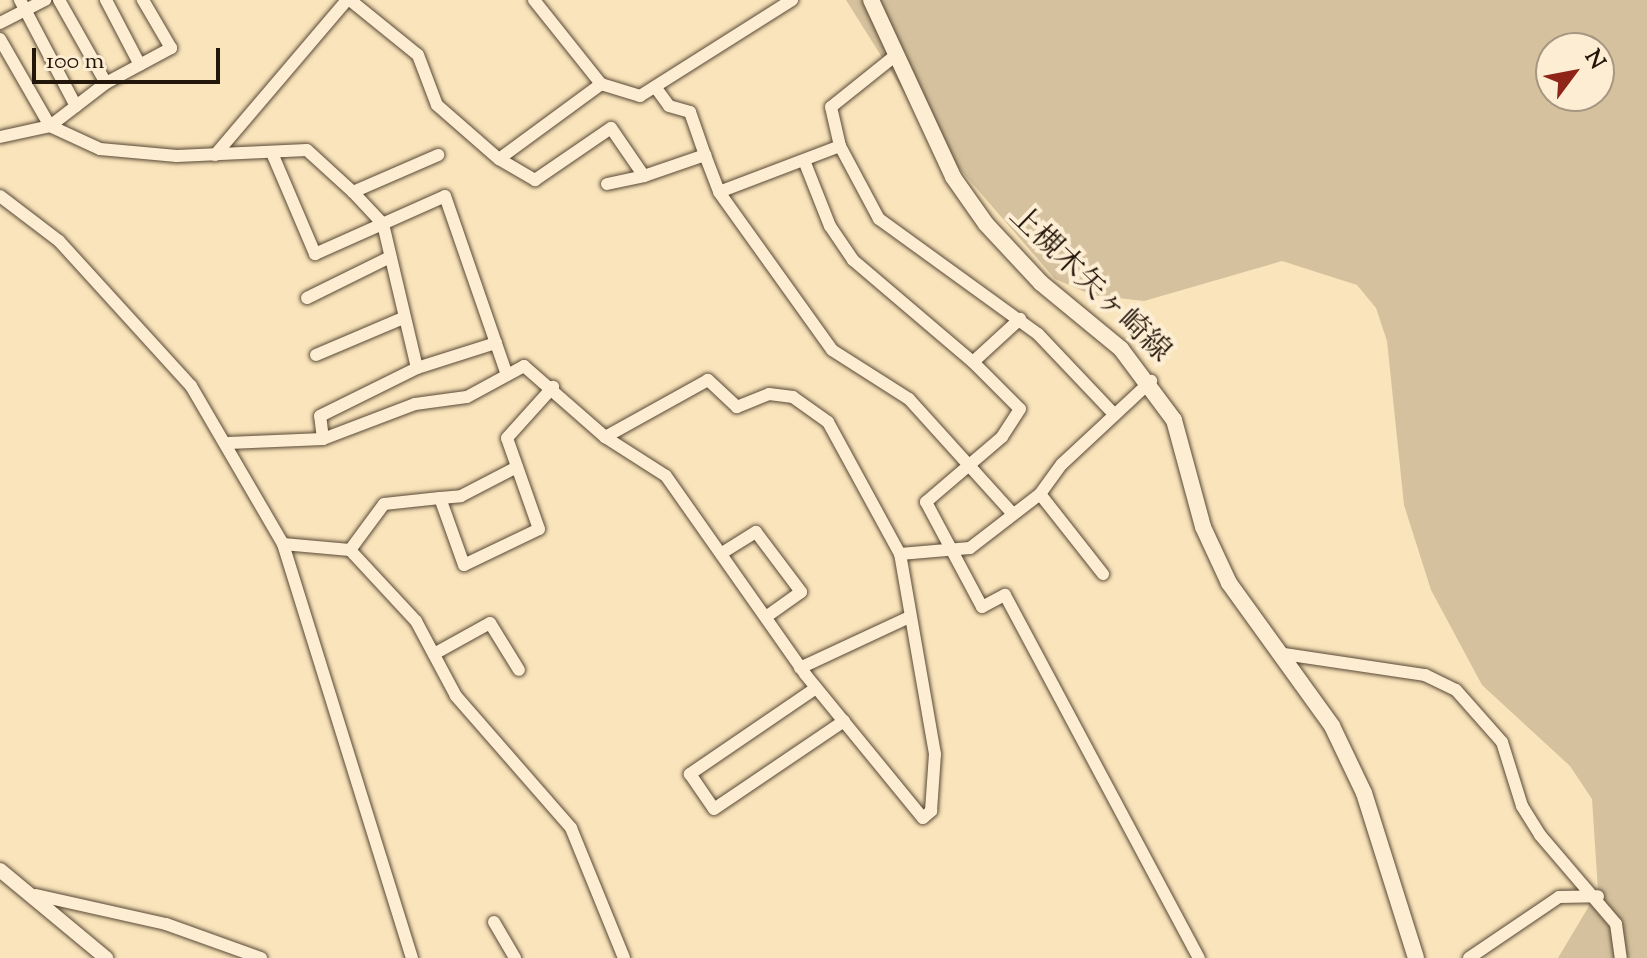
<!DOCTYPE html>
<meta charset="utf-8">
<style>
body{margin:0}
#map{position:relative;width:1647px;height:958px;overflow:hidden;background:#fae4bb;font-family:"Sorts Mill Goudy","Noto Serif JP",serif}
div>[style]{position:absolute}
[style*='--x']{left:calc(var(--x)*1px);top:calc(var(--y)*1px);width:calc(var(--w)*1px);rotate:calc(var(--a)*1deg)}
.green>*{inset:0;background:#d5c19d}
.roads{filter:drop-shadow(0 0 2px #584936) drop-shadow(0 0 2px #584936)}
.minor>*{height:12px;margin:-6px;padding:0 6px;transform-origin:6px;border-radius:6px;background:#fcedd3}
.tertiary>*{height:14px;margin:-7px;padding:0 7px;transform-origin:7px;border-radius:7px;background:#fcedd3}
.secondary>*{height:16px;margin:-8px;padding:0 8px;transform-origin:8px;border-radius:8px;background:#fcedd3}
span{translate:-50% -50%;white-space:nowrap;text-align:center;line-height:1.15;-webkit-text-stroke:8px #fcedd3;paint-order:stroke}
.street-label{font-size:30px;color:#221509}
.north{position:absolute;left:1535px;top:32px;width:80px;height:80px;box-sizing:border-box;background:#fcedd3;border:2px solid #a59782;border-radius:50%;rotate:58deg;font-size:22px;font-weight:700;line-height:32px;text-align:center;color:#221509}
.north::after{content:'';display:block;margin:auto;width:28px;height:36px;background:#8f2418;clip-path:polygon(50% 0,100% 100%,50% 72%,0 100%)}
.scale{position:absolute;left:32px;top:48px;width:188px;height:36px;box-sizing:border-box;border:4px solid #221509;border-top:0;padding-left:10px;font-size:24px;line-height:28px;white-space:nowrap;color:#221509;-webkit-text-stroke:6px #fcedd3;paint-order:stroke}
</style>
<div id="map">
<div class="green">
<div style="clip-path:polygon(evenodd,846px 0,1647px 0,1647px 958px,1558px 958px,1598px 891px,1592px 799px,1570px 766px,1482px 685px,1431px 590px,1404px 505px,1387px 341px,1376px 308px,1357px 285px,1282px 261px,1144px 301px,1092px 295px,1055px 279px,932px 137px,846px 0,1551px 48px,1599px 48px,1599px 96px,1551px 96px,1551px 48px)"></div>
</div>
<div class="roads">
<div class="minor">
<div style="--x:20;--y:0;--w:120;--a:62.2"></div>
<div style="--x:59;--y:0;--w:95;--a:60.5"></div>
<div style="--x:106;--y:83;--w:74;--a:-28.3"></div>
<div style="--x:171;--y:48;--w:56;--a:-120.3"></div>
<div style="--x:106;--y:0;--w:73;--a:62.4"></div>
<div style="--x:350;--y:0;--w:87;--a:39"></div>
<div style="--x:418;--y:55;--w:53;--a:69.2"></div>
<div style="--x:437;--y:105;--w:82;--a:41.1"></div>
<div style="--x:499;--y:159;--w:127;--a:-36.3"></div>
<div style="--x:534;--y:0;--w:107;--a:51.4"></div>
<div style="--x:601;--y:84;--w:41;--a:17.1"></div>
<div style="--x:640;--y:96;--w:180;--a:-32.3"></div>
<div style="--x:0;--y:23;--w:51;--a:-27.1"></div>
<div style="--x:0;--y:39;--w:100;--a:60.1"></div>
<div style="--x:50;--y:126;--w:55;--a:24.7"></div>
<div style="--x:100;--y:149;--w:77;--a:5.2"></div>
<div style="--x:177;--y:156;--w:130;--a:-2.6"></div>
<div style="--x:307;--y:150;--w:62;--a:42.4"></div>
<div style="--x:353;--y:192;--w:93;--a:-23.5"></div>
<div style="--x:896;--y:55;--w:83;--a:141.3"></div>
<div style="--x:831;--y:107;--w:40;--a:77"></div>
<div style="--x:840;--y:146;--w:83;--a:61.9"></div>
<div style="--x:879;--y:219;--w:196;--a:35.9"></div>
<div style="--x:1038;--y:334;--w:109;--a:46.5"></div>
<div style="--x:656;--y:88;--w:22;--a:54"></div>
<div style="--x:669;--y:106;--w:22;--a:16"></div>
<div style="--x:690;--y:112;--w:46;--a:70.8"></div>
<div style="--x:0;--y:137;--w:51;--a:-12.4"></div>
<div style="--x:50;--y:126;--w:71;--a:-37.5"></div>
<div style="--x:840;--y:146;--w:129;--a:159.2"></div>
<div style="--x:719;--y:192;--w:194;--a:54.4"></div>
<div style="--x:832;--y:350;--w:91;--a:32.5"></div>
<div style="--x:909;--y:399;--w:154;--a:47.9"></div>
<div style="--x:272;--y:153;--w:110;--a:66.9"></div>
<div style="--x:315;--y:254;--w:142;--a:-24"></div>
<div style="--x:445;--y:196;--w:189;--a:70.9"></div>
<div style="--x:215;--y:155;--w:204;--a:-49.6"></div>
<div style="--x:499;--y:159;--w:42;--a:30.3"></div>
<div style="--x:535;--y:180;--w:92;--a:-34.4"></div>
<div style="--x:611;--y:128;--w:58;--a:55.5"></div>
<div style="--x:644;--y:176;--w:65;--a:-19"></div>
<div style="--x:705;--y:155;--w:40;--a:69"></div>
<div style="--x:805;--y:163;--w:68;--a:68.4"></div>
<div style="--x:830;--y:226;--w:41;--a:55.9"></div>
<div style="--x:853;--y:260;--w:157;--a:40.4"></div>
<div style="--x:973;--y:362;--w:64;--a:-42.5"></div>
<div style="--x:607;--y:184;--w:38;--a:-12"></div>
<div style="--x:353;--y:192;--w:44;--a:46.8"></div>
<div style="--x:383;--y:224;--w:148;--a:76.7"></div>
<div style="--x:417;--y:368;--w:83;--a:-17.6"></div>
<div style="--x:0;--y:196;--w:74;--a:37.3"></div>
<div style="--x:59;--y:241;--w:196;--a:47.7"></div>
<div style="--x:191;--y:386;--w:183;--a:59.8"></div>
<div style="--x:283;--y:544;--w:434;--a:72.7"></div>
<div style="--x:307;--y:298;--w:93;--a:-26.3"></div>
<div style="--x:316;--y:355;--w:95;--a:-23"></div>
<div style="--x:973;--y:362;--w:66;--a:45"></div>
<div style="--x:1020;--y:409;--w:33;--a:123"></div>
<div style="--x:1002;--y:437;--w:100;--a:139.5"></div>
<div style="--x:926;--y:502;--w:119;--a:61.9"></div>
<div style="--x:982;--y:607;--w:26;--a:-28"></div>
<div style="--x:1005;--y:595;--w:412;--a:61.9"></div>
<div style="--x:323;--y:439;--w:23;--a:-97"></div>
<div style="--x:320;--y:416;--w:108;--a:-26.3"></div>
<div style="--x:228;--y:443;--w:95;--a:-2.4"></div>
<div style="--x:323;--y:439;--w:98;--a:-20.8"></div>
<div style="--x:415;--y:404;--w:52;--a:-7.7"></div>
<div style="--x:467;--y:397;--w:65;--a:-28.5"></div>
<div style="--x:524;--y:366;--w:108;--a:41.2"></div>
<div style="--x:605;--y:437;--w:72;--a:32.6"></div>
<div style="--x:666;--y:476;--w:242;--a:54.9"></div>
<div style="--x:805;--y:674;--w:186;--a:50.7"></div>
<div style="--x:923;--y:818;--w:11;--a:-41"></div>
<div style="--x:931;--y:811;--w:57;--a:-86"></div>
<div style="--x:935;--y:754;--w:203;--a:-99.9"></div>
<div style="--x:900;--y:554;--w:150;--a:-118.6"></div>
<div style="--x:828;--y:422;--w:43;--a:-144.5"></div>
<div style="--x:793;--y:397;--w:24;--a:-173"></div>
<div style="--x:769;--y:394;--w:35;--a:158"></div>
<div style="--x:737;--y:407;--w:40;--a:-137"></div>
<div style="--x:708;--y:380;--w:118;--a:151"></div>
<div style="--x:1040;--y:494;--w:102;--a:51.8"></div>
<div style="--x:440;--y:498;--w:21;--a:-5"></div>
<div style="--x:461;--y:496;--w:63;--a:-27.4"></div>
<div style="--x:283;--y:544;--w:67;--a:5.1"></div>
<div style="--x:350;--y:550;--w:97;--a:47.1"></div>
<div style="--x:416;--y:621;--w:85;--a:61.9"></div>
<div style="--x:456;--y:696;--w:175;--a:48.9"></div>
<div style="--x:571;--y:828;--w:140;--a:67.8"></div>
<div style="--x:350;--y:550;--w:57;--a:-53.5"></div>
<div style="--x:384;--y:504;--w:56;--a:-6.1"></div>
<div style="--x:440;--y:498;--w:71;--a:70.3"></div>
<div style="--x:464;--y:565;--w:83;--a:-25.6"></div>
<div style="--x:539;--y:529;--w:96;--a:-109.4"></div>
<div style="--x:507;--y:438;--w:69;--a:-48"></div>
<div style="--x:722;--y:553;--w:40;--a:-32"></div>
<div style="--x:756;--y:532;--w:75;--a:53.1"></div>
<div style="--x:801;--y:592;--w:43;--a:144.5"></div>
<div style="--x:900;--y:554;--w:70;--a:-4.9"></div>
<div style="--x:970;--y:548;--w:88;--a:-37.6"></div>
<div style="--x:1040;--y:494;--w:37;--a:-54"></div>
<div style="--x:1062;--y:464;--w:122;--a:-43"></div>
<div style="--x:434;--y:654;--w:64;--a:-29"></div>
<div style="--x:490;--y:623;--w:55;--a:58.3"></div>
<div style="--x:1284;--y:654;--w:143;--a:8.5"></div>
<div style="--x:1425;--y:675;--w:34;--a:26"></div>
<div style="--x:1456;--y:690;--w:69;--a:48.5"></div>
<div style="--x:1502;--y:742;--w:67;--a:72.6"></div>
<div style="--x:1522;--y:806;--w:34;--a:58"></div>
<div style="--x:1540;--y:835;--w:117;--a:49.5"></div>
<div style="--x:1616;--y:924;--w:34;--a:82"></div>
<div style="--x:800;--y:668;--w:118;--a:-25"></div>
<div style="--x:816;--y:688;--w:153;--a:145.7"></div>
<div style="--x:690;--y:774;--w:42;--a:55.6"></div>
<div style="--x:714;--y:809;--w:157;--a:-34.1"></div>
<div style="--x:36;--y:895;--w:133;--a:12.6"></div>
<div style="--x:166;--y:924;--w:101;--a:19.7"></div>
<div style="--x:494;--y:922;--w:42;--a:59.7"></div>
<div style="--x:1469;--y:958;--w:109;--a:-34.1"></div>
<div style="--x:1559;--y:897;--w:39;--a:-1"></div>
</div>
<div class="tertiary">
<div style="--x:0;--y:870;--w:138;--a:39.7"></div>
</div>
<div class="secondary">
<div style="--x:871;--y:0;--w:195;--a:65.1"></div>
<div style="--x:953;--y:177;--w:57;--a:54.9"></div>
<div style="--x:986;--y:224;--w:81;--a:47"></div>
<div style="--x:1041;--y:283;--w:104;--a:39.5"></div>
<div style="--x:1121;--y:349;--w:89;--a:53.3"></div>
<div style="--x:1174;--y:420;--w:111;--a:74.8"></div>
<div style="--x:1203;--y:527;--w:62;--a:65.1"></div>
<div style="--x:1229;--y:583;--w:176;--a:54.2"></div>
<div style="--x:1332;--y:726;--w:74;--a:64.5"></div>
<div style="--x:1364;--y:793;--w:173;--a:72.5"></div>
</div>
</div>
<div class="street-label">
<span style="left:1089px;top:285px;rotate:44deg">上槻木矢ヶ崎線</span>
</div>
<div class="north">N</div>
<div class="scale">100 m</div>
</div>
